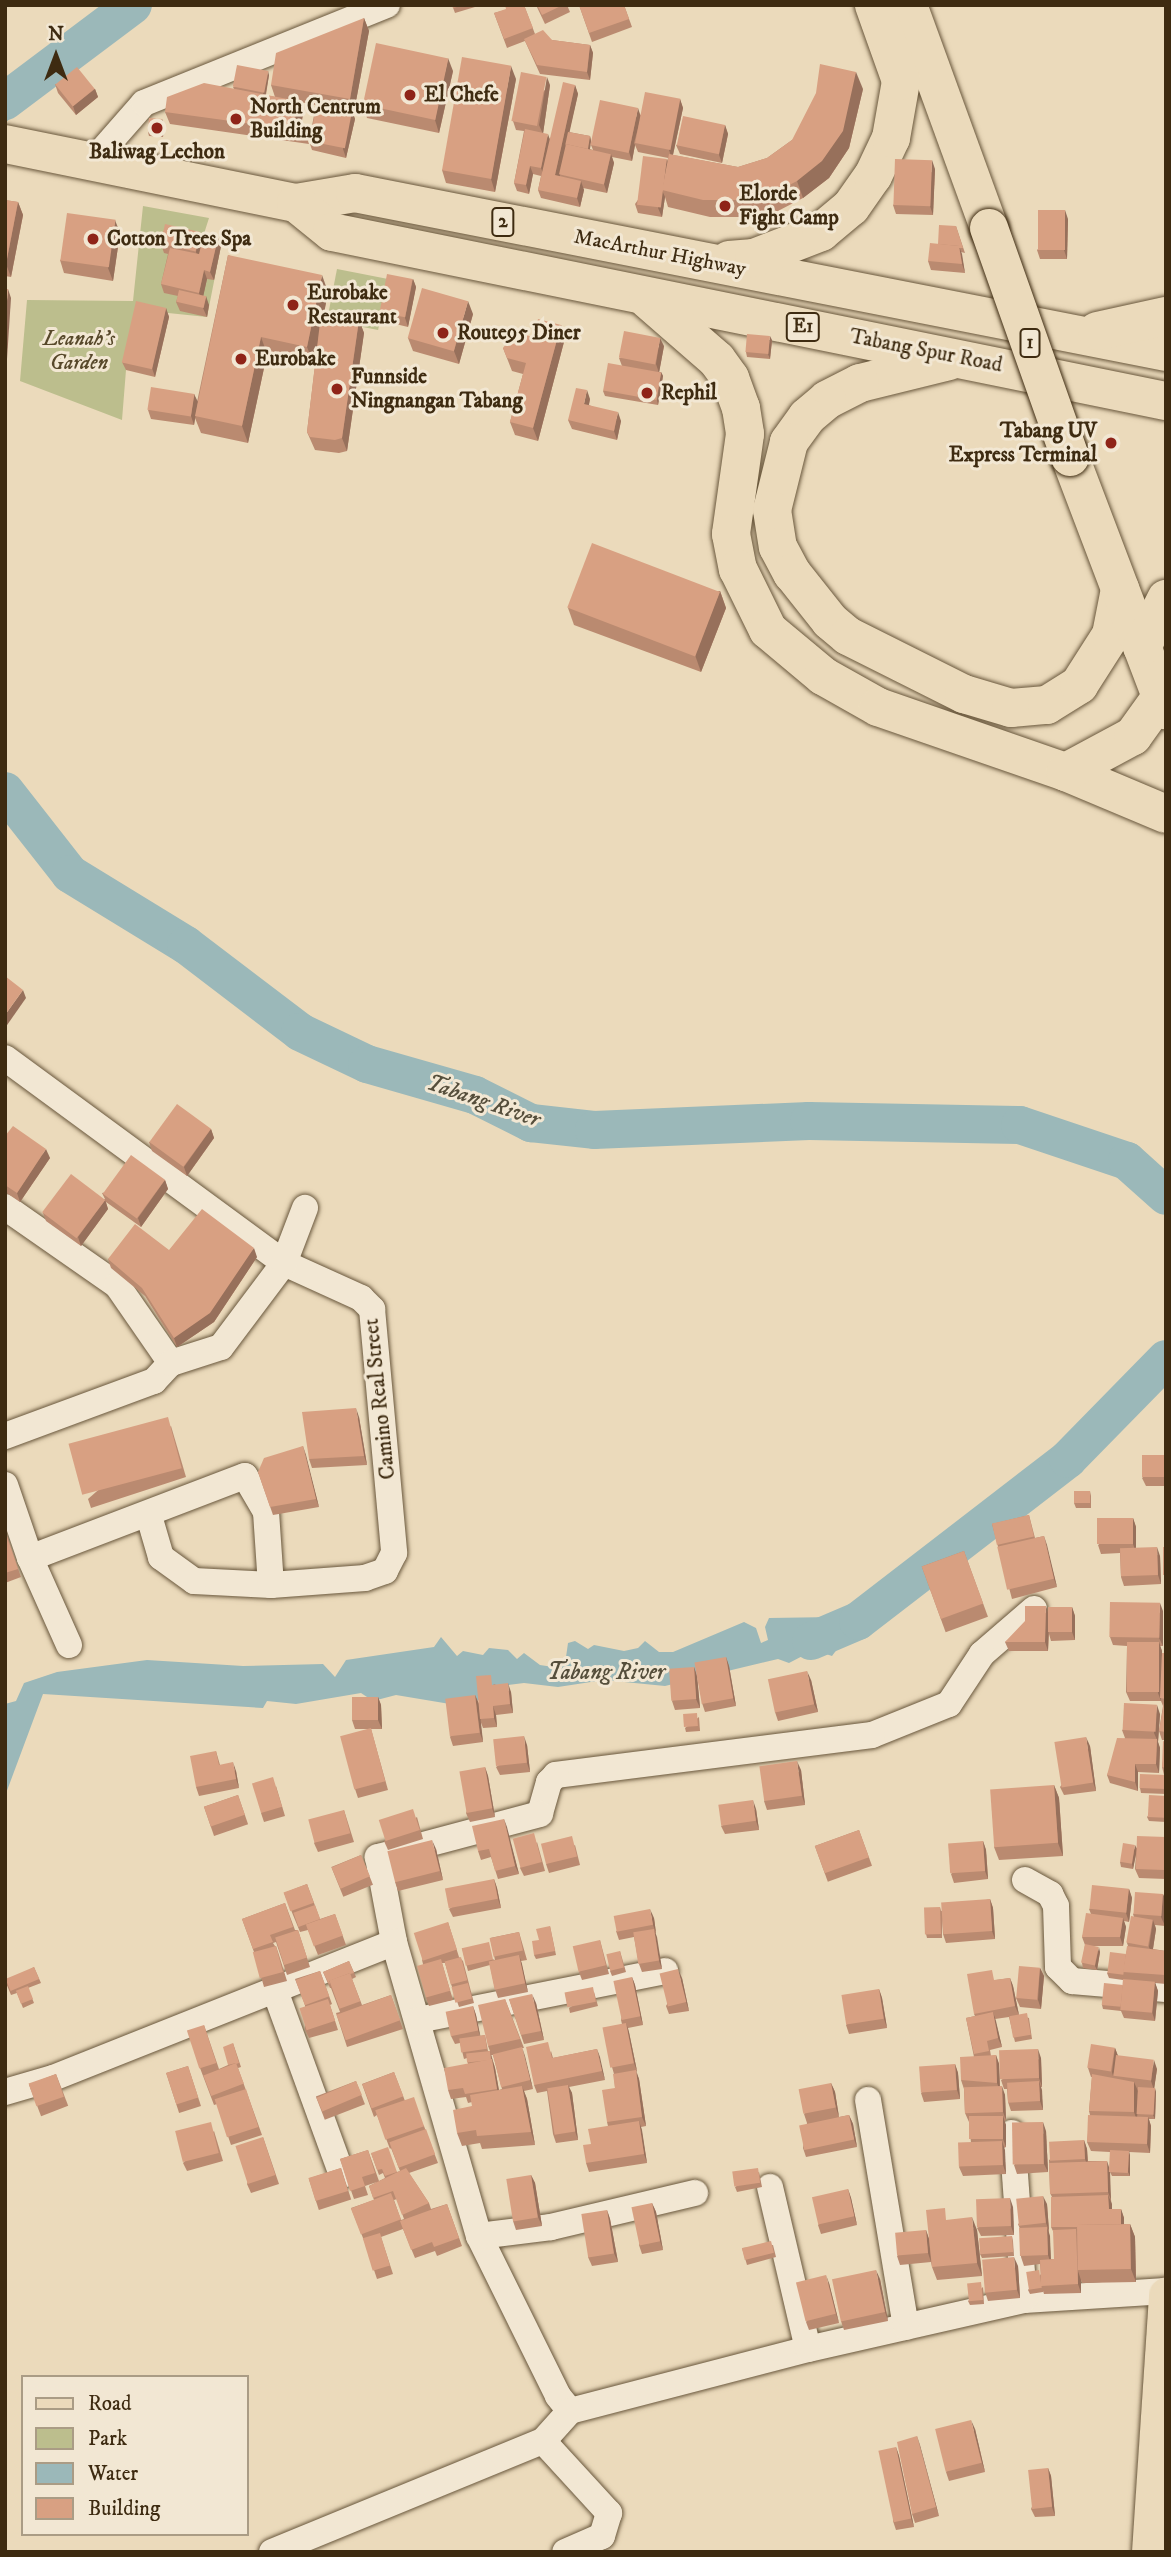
<!DOCTYPE html>
<style>
body{margin:0}
#map{position:relative;width:1171px;height:2557px;overflow:hidden;background:#ebdabb;font-family:"IM FELL DW Pica",serif}
div>[style]{position:absolute}
[style*='--x']{left:calc(var(--x)*1px);top:calc(var(--y)*1px);width:calc(var(--w)*1px);rotate:calc(var(--a)*1deg)}
.green>*{inset:0;background:#bcbe8d;transform-origin:0 0}
.water>*{inset:0;background:#9bb8b9}
.river>*{height:38px;margin:-19px;padding:0 19px;transform-origin:19px;border-radius:19px;background:#9bb8b9}
.roads{filter:drop-shadow(0 0 2px #69573c) drop-shadow(0 0 2px #69573c)}
.minor>*{height:26px;margin:-13px;padding:0 13px;transform-origin:13px;border-radius:13px;background:#f2e7d3}
.major>*{height:35px;margin:-17.5px;padding:0 17.5px;transform-origin:17.5px;border-radius:17.5px;background:#ebdabb}
.highway>*{height:38px;margin:-19px;padding:0 19px;transform-origin:19px;border-radius:19px;background:#ebdabb}
.bridges{filter:drop-shadow(0 0 2px #3e2b11) drop-shadow(0 0 2px #3e2b11)}
.highway-bridge>*{height:38px;margin:-19px;padding:0 19px;transform-origin:19px;border-radius:19px;background:#ebdabb}
.wall>*{inset:0;background:#ba8a70;transform-origin:0 0}
.shaded-wall>*{inset:0;background:#97705b}
.building>*{inset:0;background:#d8a082;transform-origin:0 0}
.dots>*{width:19px;height:19px;translate:-50% -50%;box-sizing:border-box;border:4px solid #f2e7d3;border-radius:50%}
span{translate:-50% -50%;white-space:nowrap;text-align:center;line-height:1.15;-webkit-text-stroke:6px #f2e7d3;paint-order:stroke}
.shield-label span{padding:2px 5px;background:#f2e7d3;border:2px solid;border-radius:5px;-webkit-text-stroke-width:0}
.shield-label{font-size:19px;color:#3e2b11;font-weight:700}
.poi-label{font-size:21px;color:#3e2b11;font-weight:700}
.left{translate:0 -50%;text-align:left}
.right{translate:-100% -50%;text-align:right}
.street-label{font-size:21px;color:#3e2b11}
.park-label{font-size:21px;color:#57482a;font-style:italic}
.water-label{font-size:23px;color:#554e3b;font-style:italic}
.frame{position:absolute;inset:0;border:7px solid #3e2b11;pointer-events:none}
.legend{position:absolute;left:21px;top:2375px;width:228px;height:161px;box-sizing:border-box;background:#f2e7d3;border:2px solid #aa9c85;margin:0;padding:9px 12px;list-style:none;font-size:21px;color:#3e2b11}
.legend li{display:flex;align-items:center;gap:14px;height:35px}
.legend b{width:35px;border:2px solid #aa9c85}
.north{position:absolute;left:21px;top:21px;width:70px;height:70px;-webkit-text-stroke:5px #f2e7d3;paint-order:stroke;rotate:0deg;font-size:19px;font-weight:700;line-height:28px;text-align:center;color:#3e2b11}
.north::after{content:'';display:block;margin:auto;width:24px;height:32px;background:#3e2b11;clip-path:polygon(50% 0,100% 100%,50% 72%,0 100%)}
</style>
<div id="map">
<div class="green">
<div style="clip-path:polygon(143px 206px,209px 218px,202px 240px,221px 246px,207px 317px,139px 310px,126px 370px,122px 420px,20px 381px,27px 300px,133px 301px)"></div>
<div style="left:337px;top:269px;width:52px;height:52px;rotate:11deg"></div>
</div>
<div class="water">
<div style="clip-path:polygon(97px 30px,88px 51px,5px 123px,5px 85px,72px 40px)"></div>
<div style="clip-path:polygon(834px 1617px,858px 1621px,832px 1656px,814px 1650px,789px 1663px,778px 1659px,665px 1686px,604px 1680px,558px 1687px,524px 1683px,493px 1687px,479px 1700px,450px 1704px,396px 1695px,373px 1701px,361px 1693px,296px 1704px,267px 1701px,263px 1708px,43px 1694px,5px 1796px,5px 1704px,16px 1701px,24px 1683px,57px 1672px,147px 1660px,243px 1666px,323px 1664px,335px 1677px,346px 1660px,434px 1647px,441px 1637px,457px 1656px,463px 1651px,483px 1655px,489px 1648px,508px 1650px,517px 1659px,524px 1653px,540px 1665px,553px 1667px,566px 1657px,568px 1643px,575px 1641px,588px 1649px,594px 1645px,624px 1651px,638px 1648px,645px 1641px,659px 1652px,673px 1652px,744px 1622px,756px 1628px,761px 1643px,768px 1640px,765px 1627px,769px 1618px)"></div>
</div>
<div class="river">
<div style="--x:5;--y:101;--w:160;--a:-36.9"></div>
<div style="--x:5;--y:791;--w:105;--a:51.9"></div>
<div style="--x:70;--y:874;--w:136;--a:31.5"></div>
<div style="--x:186;--y:945;--w:143;--a:37.3"></div>
<div style="--x:300;--y:1032;--w:74;--a:25.5"></div>
<div style="--x:367;--y:1064;--w:112;--a:16"></div>
<div style="--x:475;--y:1095;--w:63;--a:26.6"></div>
<div style="--x:531;--y:1123;--w:63;--a:6.3"></div>
<div style="--x:594;--y:1130;--w:215;--a:-2.4"></div>
<div style="--x:809;--y:1121;--w:211;--a:1.1"></div>
<div style="--x:1020;--y:1125;--w:113;--a:18.6"></div>
<div style="--x:1127;--y:1161;--w:52;--a:41.9"></div>
<div style="--x:811;--y:1641;--w:51;--a:-23.1"></div>
<div style="--x:858;--y:1621;--w:265;--a:-37.6"></div>
<div style="--x:1068;--y:1459;--w:140;--a:-45.6"></div>
</div>
<div class="roads">
<div class="minor">
<div style="--x:93;--y:161;--w:77;--a:-48.7"></div>
<div style="--x:144;--y:103;--w:262;--a:-22"></div>
<div style="--x:5;--y:1058;--w:346;--a:36.3"></div>
<div style="--x:284;--y:1263;--w:85;--a:24.4"></div>
<div style="--x:361;--y:1298;--w:16;--a:45"></div>
<div style="--x:372;--y:1309;--w:245;--a:84.8"></div>
<div style="--x:394;--y:1553;--w:20;--a:117"></div>
<div style="--x:385;--y:1571;--w:21;--a:161"></div>
<div style="--x:365;--y:1578;--w:94;--a:175.7"></div>
<div style="--x:271;--y:1585;--w:77;--a:-177"></div>
<div style="--x:194;--y:1581;--w:41;--a:-144"></div>
<div style="--x:161;--y:1557;--w:43;--a:-106.3"></div>
<div style="--x:5;--y:1207;--w:136;--a:34.9"></div>
<div style="--x:117;--y:1285;--w:95;--a:55.3"></div>
<div style="--x:5;--y:1436;--w:159;--a:-20.3"></div>
<div style="--x:154;--y:1381;--w:25;--a:-47"></div>
<div style="--x:171;--y:1363;--w:52;--a:-17.7"></div>
<div style="--x:221;--y:1347;--w:105;--a:-53.1"></div>
<div style="--x:284;--y:1263;--w:59;--a:-69.1"></div>
<div style="--x:5;--y:1485;--w:77;--a:71.1"></div>
<div style="--x:1034;--y:1609;--w:69;--a:139.1"></div>
<div style="--x:982;--y:1654;--w:60;--a:123.4"></div>
<div style="--x:949;--y:1704;--w:83;--a:158.1"></div>
<div style="--x:872;--y:1735;--w:319;--a:172.8"></div>
<div style="--x:556;--y:1775;--w:10;--a:135"></div>
<div style="--x:549;--y:1782;--w:33;--a:106"></div>
<div style="--x:540;--y:1814;--w:168;--a:165.1"></div>
<div style="--x:378;--y:1857;--w:86;--a:79.3"></div>
<div style="--x:394;--y:1942;--w:306;--a:73.9"></div>
<div style="--x:479;--y:2236;--w:178;--a:63.7"></div>
<div style="--x:558;--y:2396;--w:19;--a:51"></div>
<div style="--x:570;--y:2411;--w:246;--a:-14.6"></div>
<div style="--x:808;--y:2349;--w:221;--a:-12.8"></div>
<div style="--x:1024;--y:2300;--w:142;--a:-3.6"></div>
<div style="--x:69;--y:1645;--w:95;--a:-114.1"></div>
<div style="--x:30;--y:1558;--w:230;--a:-20.9"></div>
<div style="--x:245;--y:1476;--w:42;--a:59.7"></div>
<div style="--x:266;--y:1512;--w:73;--a:86.1"></div>
<div style="--x:1025;--y:1880;--w:29;--a:29"></div>
<div style="--x:1050;--y:1894;--w:13;--a:63"></div>
<div style="--x:1056;--y:1906;--w:61;--a:88.1"></div>
<div style="--x:1058;--y:1967;--w:20;--a:45"></div>
<div style="--x:1072;--y:1981;--w:94;--a:4.9"></div>
<div style="--x:274;--y:1988;--w:199;--a:70"></div>
<div style="--x:418;--y:2020;--w:252;--a:-11.2"></div>
<div style="--x:5;--y:2092;--w:50;--a:-16.3"></div>
<div style="--x:53;--y:2078;--w:367;--a:-21.7"></div>
<div style="--x:868;--y:2100;--w:230;--a:80.5"></div>
<div style="--x:1012;--y:2133;--w:167;--a:85.9"></div>
<div style="--x:770;--y:2187;--w:166;--a:76.8"></div>
<div style="--x:479;--y:2236;--w:73;--a:-7.1"></div>
<div style="--x:551;--y:2227;--w:148;--a:-13.3"></div>
<div style="--x:543;--y:2441;--w:98;--a:47.5"></div>
<div style="--x:609;--y:2513;--w:24;--a:107"></div>
<div style="--x:602;--y:2536;--w:40;--a:156.6"></div>
<div style="--x:272;--y:2552;--w:293;--a:-22.3"></div>
<div style="--x:543;--y:2441;--w:40;--a:-48"></div>
</div>
<div class="major">
<div style="--x:1149;--y:2552;--w:258;--a:-86.2"></div>
</div>
<div class="highway">
<div style="--x:908;--y:5;--w:237;--a:70"></div>
<div style="--x:5;--y:144;--w:297;--a:11.5"></div>
<div style="--x:296;--y:203;--w:60;--a:-9.6"></div>
<div style="--x:355;--y:193;--w:826;--a:11.09"></div>
<div style="--x:296;--y:203;--w:46;--a:38.9"></div>
<div style="--x:332;--y:232;--w:851;--a:11.46"></div>
<div style="--x:729;--y:260;--w:25;--a:-5"></div>
<div style="--x:754;--y:258;--w:72;--a:-21.2"></div>
<div style="--x:821;--y:232;--w:39;--a:-40"></div>
<div style="--x:851;--y:207;--w:38;--a:-55"></div>
<div style="--x:873;--y:176;--w:42;--a:-64.7"></div>
<div style="--x:891;--y:138;--w:58;--a:-80"></div>
<div style="--x:901;--y:81;--w:81;--a:-109.6"></div>
<div style="--x:648;--y:300;--w:91;--a:41"></div>
<div style="--x:717;--y:360;--w:22;--a:54"></div>
<div style="--x:730;--y:378;--w:32;--a:70"></div>
<div style="--x:741;--y:408;--w:26;--a:81"></div>
<div style="--x:745;--y:434;--w:101;--a:98"></div>
<div style="--x:731;--y:534;--w:36;--a:79"></div>
<div style="--x:738;--y:569;--w:68;--a:63.8"></div>
<div style="--x:768;--y:630;--w:72;--a:39.9"></div>
<div style="--x:823;--y:676;--w:63;--a:29.4"></div>
<div style="--x:878;--y:707;--w:199;--a:19.1"></div>
<div style="--x:1066;--y:772;--w:108;--a:22.8"></div>
<div style="--x:1097;--y:331;--w:71;--a:-12.3"></div>
<div style="--x:949;--y:361;--w:92;--a:166.1"></div>
<div style="--x:860;--y:383;--w:37;--a:153"></div>
<div style="--x:827;--y:400;--w:26;--a:140"></div>
<div style="--x:807;--y:417;--w:31;--a:126"></div>
<div style="--x:789;--y:442;--w:70;--a:104"></div>
<div style="--x:772;--y:510;--w:37;--a:81"></div>
<div style="--x:778;--y:547;--w:30;--a:62"></div>
<div style="--x:792;--y:573;--w:61;--a:51.6"></div>
<div style="--x:830;--y:621;--w:23;--a:40"></div>
<div style="--x:848;--y:636;--w:130;--a:26.6"></div>
<div style="--x:964;--y:694;--w:49;--a:16.6"></div>
<div style="--x:1011;--y:708;--w:36;--a:-5"></div>
<div style="--x:1047;--y:705;--w:38;--a:-32"></div>
<div style="--x:1079;--y:685;--w:59;--a:-57.4"></div>
<div style="--x:1111;--y:635;--w:47;--a:-78.9"></div>
<div style="--x:1070;--y:457;--w:271;--a:69.2"></div>
<div style="--x:1142;--y:647;--w:54;--a:-63.4"></div>
<div style="--x:1066;--y:772;--w:76;--a:-28.2"></div>
<div style="--x:1133;--y:736;--w:48;--a:-54.3"></div>
</div>
</div>
<div class="bridges">
<div class="highway-bridge">
<div style="--x:989;--y:228;--w:243;--a:70.5"></div>
</div>
</div>
<div class="wall">
<div style="clip-path:polygon(452px 5px,474px 5px,475px 7px,455px 13px)"></div>
<div style="clip-path:polygon(524px 5px,535px 34px,552px 40px,590px 45px,593px 53px,590px 80px,540px 74px,525px 41px,507px 48px,494px 13px)"></div>
<div style="clip-path:polygon(536px 5px,567px 5px,570px 12px,545px 24px)"></div>
<div style="clip-path:polygon(579px 5px,624px 5px,632px 27px,592px 42px)"></div>
<div style="clip-path:polygon(364px 18px,369px 31px,354px 112px,352px 112px,355px 119px,346px 158px,312px 150px,309px 141px,316px 105px,299px 102px,303px 114px,301px 126px,304px 131px,309px 144px,170px 124px,165px 112px,234px 89px,233px 87px,269px 75px,266px 95px,275px 97px,271px 85px)"></div>
<div style="clip-path:polygon(453px 71px,439px 133px,367px 118px,363px 105px)"></div>
<div style="clip-path:polygon(516px 79px,495px 192px,446px 183px,442px 170px)"></div>
<div style="clip-path:polygon(55px 84px,95px 89px,98px 97px,76px 115px,58px 93px)"></div>
<div style="clip-path:polygon(550px 85px,543px 133px,550px 139px,575px 85px,578px 94px,569px 132px,590px 136px,591px 141px,590px 149px,593px 150px,591px 145px,640px 115px,680px 99px,683px 108px,673px 155px,738px 167px,767px 158px,863px 89px,849px 148px,829px 178px,803px 198px,776px 212px,746px 217px,710px 217px,668px 207px,665px 197px,662px 217px,638px 213px,635px 204px,667px 159px,667px 162px,668px 158px,638px 152px,635px 145px,632px 161px,612px 157px,614px 163px,607px 193px,583px 188px,584px 190px,580px 207px,541px 198px,538px 190px,541px 176px,533px 174px,529px 194px,517px 191px,514px 183px,524px 131px,516px 130px,513px 121px)"></div>
<div style="clip-path:polygon(164px 123px,163px 137px,149px 136px,148px 132px)"></div>
<div style="clip-path:polygon(725px 125px,728px 134px,722px 163px,680px 154px,676px 145px)"></div>
<div style="clip-path:polygon(935px 169px,933px 215px,896px 214px,893px 205px)"></div>
<div style="clip-path:polygon(5px 200px,18px 202px,23px 215px,11px 277px,5px 276px)"></div>
<div style="clip-path:polygon(1068px 219px,1067px 259px,1040px 259px,1037px 250px)"></div>
<div style="clip-path:polygon(956px 226px,965px 253px,961px 252px,965px 273px,931px 270px,928px 261px,938px 244px)"></div>
<div style="clip-path:polygon(120px 233px,113px 281px,64px 273px,60px 260px)"></div>
<div style="clip-path:polygon(203px 238px,221px 246px,214px 280px,207px 279px,203px 296px,209px 305px,207px 317px,180px 311px,176px 302px,178px 296px,164px 293px,161px 284px,168px 254px,164px 253px,161px 244px)"></div>
<div style="clip-path:polygon(228px 255px,328px 292px,324px 314px,359px 320px,364px 333px,347px 451px,339px 453px,315px 450px,307px 432px,317px 349px,314px 364px,267px 354px,248px 443px,201px 433px,195px 418px,194px 425px,151px 419px,148px 410px,194px 394px,197px 402px)"></div>
<div style="clip-path:polygon(413px 279px,416px 287px,408px 327px,383px 321px,380px 312px)"></div>
<div style="clip-path:polygon(166px 308px,169px 317px,155px 377px,126px 370px,122px 362px)"></div>
<div style="clip-path:polygon(473px 314px,459px 364px,413px 351px,408px 338px)"></div>
<div style="clip-path:polygon(561px 325px,565px 338px,538px 441px,515px 435px,510px 422px,523px 374px,512px 371px,503px 348px)"></div>
<div style="clip-path:polygon(772px 340px,770px 359px,747px 357px,746px 352px)"></div>
<div style="clip-path:polygon(664px 346px,659px 372px,661px 372px,663px 376px,658px 405px,605px 396px,603px 391px,622px 366px,619px 358px)"></div>
<div style="clip-path:polygon(590px 399px,589px 405px,621px 421px,617px 440px,572px 429px,568px 420px)"></div>
<div style="clip-path:polygon(720px 591px,726px 608px,701px 672px,574px 625px,568px 608px)"></div>
<div style="clip-path:polygon(211px 1129px,214px 1138px,187px 1176px,152px 1151px,149px 1142px)"></div>
<div style="clip-path:polygon(5px 1136px,50px 1158px,20px 1202px,5px 1192px)"></div>
<div style="clip-path:polygon(165px 1180px,168px 1189px,141px 1227px,106px 1202px,108px 1209px,81px 1246px,46px 1221px,43px 1213px,105px 1199px,102px 1193px)"></div>
<div style="clip-path:polygon(169px 1250px,257px 1257px,214px 1322px,177px 1347px,145px 1296px,111px 1268px,108px 1259px)"></div>
<div style="clip-path:polygon(359px 1417px,367px 1465px,312px 1468px,309px 1459px)"></div>
<div style="clip-path:polygon(171px 1426px,186px 1477px,91px 1508px,88px 1499px)"></div>
<div style="clip-path:polygon(303px 1446px,319px 1507px,273px 1515px,258px 1472px)"></div>
<div style="clip-path:polygon(1166px 1455px,1166px 1486px,1146px 1486px,1142px 1478px)"></div>
<div style="clip-path:polygon(1090px 1491px,1091px 1496px,1091px 1508px,1076px 1508px,1074px 1503px)"></div>
<div style="clip-path:polygon(1029px 1515px,1035px 1538px,1044px 1536px,1057px 1587px,1012px 1599px,992px 1524px)"></div>
<div style="clip-path:polygon(1133px 1518px,1136px 1527px,1136px 1548px,1160px 1556px,1161px 1584px,1124px 1586px,1121px 1577px,1120px 1553px,1101px 1554px,1098px 1545px)"></div>
<div style="clip-path:polygon(5px 1530px,21px 1577px,5px 1583px)"></div>
<div style="left:964px;top:1551px;width:70px;height:45px;rotate:70deg"></div>
<div style="clip-path:polygon(1072px 1607px,1075px 1616px,1075px 1640px,1051px 1641px,1049px 1634px,1048px 1651px,1009px 1651px,1005px 1642px,1048px 1611px)"></div>
<div style="clip-path:polygon(1163px 1611px,1163px 1646px,1160px 1646px,1162px 1651px,1162px 1666px,1166px 1653px,1166px 1740px,1162px 1740px,1159px 1731px,1163px 1706px,1161px 1701px,1130px 1701px,1126px 1692px,1127px 1646px,1113px 1645px,1110px 1637px)"></div>
<div style="clip-path:polygon(726px 1657px,729px 1666px,736px 1706px,705px 1712px,702px 1703px)"></div>
<div style="clip-path:polygon(694px 1667px,697px 1676px,700px 1708px,675px 1710px,672px 1701px)"></div>
<div style="clip-path:polygon(811px 1680px,818px 1712px,778px 1721px,775px 1712px)"></div>
<div style="clip-path:polygon(494px 1684px,511px 1692px,513px 1713px,496px 1715px,497px 1727px,483px 1728px,480px 1720px,483px 1742px,453px 1746px,450px 1737px,475px 1695px,479px 1704px)"></div>
<div style="clip-path:polygon(378px 1697px,381px 1705px,382px 1729px,371px 1729px,388px 1790px,358px 1798px,355px 1789px,368px 1729px,355px 1729px,352px 1720px)"></div>
<div style="clip-path:polygon(1160px 1714px,1158px 1742px,1160px 1748px,1159px 1773px,1138px 1772px,1138px 1791px,1110px 1783px,1107px 1775px,1125px 1738px,1122px 1730px)"></div>
<div style="clip-path:polygon(699px 1717px,700px 1731px,686px 1732px,685px 1728px)"></div>
<div style="clip-path:polygon(1166px 1742px,1166px 1794px,1141px 1793px,1140px 1788px,1164px 1775px,1162px 1767px)"></div>
<div style="clip-path:polygon(527px 1745px,530px 1772px,500px 1775px,496px 1767px)"></div>
<div style="clip-path:polygon(1090px 1746px,1096px 1791px,1064px 1795px,1060px 1787px)"></div>
<div style="clip-path:polygon(216px 1751px,220px 1765px,236px 1771px,239px 1788px,199px 1796px,196px 1787px)"></div>
<div style="clip-path:polygon(485px 1767px,488px 1776px,495px 1817px,470px 1822px,466px 1813px)"></div>
<div style="clip-path:polygon(801px 1770px,805px 1805px,767px 1810px,764px 1801px)"></div>
<div style="clip-path:polygon(1054px 1785px,1059px 1798px,1063px 1856px,999px 1860px,994px 1847px)"></div>
<div style="clip-path:polygon(276px 1786px,285px 1816px,264px 1822px,261px 1813px)"></div>
<div style="left:238px;top:1795px;width:31px;height:36px;rotate:71deg"></div>
<div style="clip-path:polygon(1166px 1796px,1166px 1822px,1149px 1821px,1147px 1817px)"></div>
<div style="clip-path:polygon(756px 1809px,759px 1830px,725px 1834px,721px 1826px)"></div>
<div style="clip-path:polygon(344px 1810px,354px 1842px,318px 1852px,314px 1843px)"></div>
<div style="clip-path:polygon(417px 1817px,423px 1839px,388px 1850px,384px 1841px)"></div>
<div style="clip-path:polygon(504px 1819px,519px 1874px,498px 1879px,491px 1857px,481px 1860px,478px 1851px)"></div>
<div style="left:859px;top:1830px;width:38px;height:47px;rotate:70deg"></div>
<div style="clip-path:polygon(1166px 1837px,1166px 1879px,1139px 1878px,1135px 1869px,1136px 1854px,1133px 1869px,1121px 1867px,1120px 1862px,1136px 1848px)"></div>
<div style="clip-path:polygon(983px 1841px,986px 1850px,988px 1879px,954px 1883px,951px 1874px)"></div>
<div style="clip-path:polygon(537px 1842px,545px 1871px,524px 1876px,520px 1868px)"></div>
<div style="clip-path:polygon(575px 1845px,580px 1865px,549px 1873px,546px 1864px)"></div>
<div style="clip-path:polygon(436px 1849px,443px 1880px,398px 1891px,395px 1882px)"></div>
<div style="left:361px;top:1855px;width:32px;height:32px;rotate:68deg"></div>
<div style="clip-path:polygon(494px 1879px,497px 1888px,501px 1908px,453px 1917px,449px 1909px)"></div>
<div style="clip-path:polygon(307px 1884px,320px 1919px,335px 1914px,346px 1945px,318px 1955px,308px 1930px,300px 1932px,284px 1893px)"></div>
<div style="clip-path:polygon(1129px 1889px,1132px 1898px,1129px 1922px,1124px 1921px,1126px 1927px,1123px 1946px,1091px 1946px,1100px 1952px,1097px 1970px,1083px 1968px,1082px 1963px,1085px 1945px,1082px 1937px,1091px 1914px,1089px 1909px)"></div>
<div style="clip-path:polygon(1163px 1894px,1165px 1926px,1155px 1925px,1156px 1929px,1153px 1949px,1166px 1951px,1166px 1984px,1155px 1983px,1158px 1991px,1155px 2021px,1124px 2018px,1121px 2011px,1103px 2009px,1102px 2005px,1123px 1985px,1123px 1980px,1109px 1978px,1107px 1973px,1126px 1954px,1128px 1946px,1127px 1943px,1134px 1917px,1133px 1914px)"></div>
<div style="clip-path:polygon(990px 1899px,993px 1908px,995px 1939px,946px 1943px,943px 1934px,942px 1918px,942px 1938px,927px 1938px,926px 1934px,940px 1907px,941px 1911px)"></div>
<div style="clip-path:polygon(285px 1903px,295px 1930px,298px 1930px,310px 1967px,287px 1975px,276px 1942px,273px 1943px,275px 1946px,276px 1946px,279px 1955px,287px 1981px,264px 1987px,254px 1952px,242px 1919px)"></div>
<div style="clip-path:polygon(654px 1918px,656px 1933px,655px 1934px,662px 1969px,642px 1972px,639px 1964px,634px 1937px,619px 1940px,616px 1931px)"></div>
<div style="clip-path:polygon(448px 1922px,459px 1957px,463px 1961px,474px 2003px,459px 2007px,451px 1984px,445px 1963px,442px 1963px,453px 2000px,429px 2006px,426px 1998px,423px 1964px,422px 1960px)"></div>
<div style="clip-path:polygon(550px 1926px,556px 1955px,536px 1959px,534px 1955px,539px 1940px)"></div>
<div style="clip-path:polygon(519px 1932px,527px 1960px,521px 1961px,528px 1992px,498px 1998px,495px 1989px,490px 1965px,468px 1971px,462px 1948px,495px 1960px,490px 1938px)"></div>
<div style="clip-path:polygon(600px 1940px,609px 1974px,582px 1980px,579px 1972px)"></div>
<div style="clip-path:polygon(620px 1951px,626px 1972px,612px 1976px,610px 1971px)"></div>
<div style="clip-path:polygon(349px 1961px,356px 1977px,352px 1979px,362px 2005px,391px 1995px,403px 2029px,347px 2047px,336px 2013px,340px 2012px,331px 1988px,330px 1988px,323px 1972px)"></div>
<div style="clip-path:polygon(34px 1967px,41px 1983px,28px 1988px,34px 2003px,23px 2008px,17px 1993px,11px 1995px,6px 1983px)"></div>
<div style="clip-path:polygon(1040px 1968px,1044px 1976px,1041px 2009px,1020px 2007px,1016px 1998px)"></div>
<div style="clip-path:polygon(320px 1971px,332px 2004px,330px 2005px,338px 2030px,309px 2038px,305px 2030px,305px 2005px,295px 1979px)"></div>
<div style="clip-path:polygon(632px 1977px,635px 1985px,643px 2025px,628px 2028px,637px 2071px,636px 2072px,639px 2079px,646px 2126px,641px 2127px,647px 2163px,589px 2172px,586px 2163px,591px 2144px,608px 2126px,607px 2122px,615px 2088px,614px 2074px,612px 2067px,622px 2024px,621px 2020px)"></div>
<div style="clip-path:polygon(682px 1978px,689px 2011px,669px 2014px,666px 2006px)"></div>
<div style="clip-path:polygon(1010px 1978px,1013px 1986px,1019px 2015px,1029px 2018px,1032px 2039px,1015px 2042px,1009px 2017px,995px 2019px,1002px 2047px,990px 2050px,991px 2056px,996px 2055px,999px 2064px,1000px 2087px,1005px 2095px,1006px 2120px,1004px 2121px,1006px 2125px,1006px 2147px,1004px 2148px,1006px 2174px,963px 2176px,959px 2167px,971px 2143px,969px 2122px,965px 2113px,964px 2089px,961px 2080px,974px 2057px,966px 2018px,975px 2016px,974px 2014px,996px 1980px)"></div>
<div style="clip-path:polygon(879px 1989px,882px 1998px,887px 2028px,849px 2034px,846px 2025px)"></div>
<div style="clip-path:polygon(594px 1992px,598px 2006px,570px 2013px,569px 2008px)"></div>
<div style="clip-path:polygon(evenodd,505px 1999px,524px 2048px,522px 2048px,533px 2089px,524px 2091px,527px 2099px,535px 2145px,482px 2149px,480px 2143px,462px 2146px,457px 2133px,472px 2106px,472px 2102px,468px 2103px,466px 2097px,451px 2099px,448px 2090px,468px 2064px,467px 2058px,464px 2059px,460px 2043px,455px 2044px,451px 2036px,473px 2006px,476px 2015px,480px 2036px,485px 2035px,488px 2051px,490px 2051px,488px 2046px,505px 1999px,491px 2055px,493px 2055px,502px 2089px,499px 2090px,495px 2068px,491px 2055px)"></div>
<div style="clip-path:polygon(509px 1999px,536px 2003px,544px 2040px,524px 2044px)"></div>
<div style="clip-path:polygon(204px 2025px,219px 2069px,228px 2065px,233px 2043px,241px 2067px,238px 2068px,262px 2135px,231px 2145px,217px 2104px,214px 2105px,200px 2068px)"></div>
<div style="clip-path:polygon(1115px 2048px,1118px 2056px,1157px 2069px,1154px 2088px,1156px 2092px,1155px 2119px,1149px 2119px,1151px 2126px,1150px 2153px,1129px 2152px,1130px 2176px,1112px 2176px,1110px 2172px,1110px 2152px,1091px 2151px,1087px 2142px,1090px 2115px,1089px 2111px,1092px 2077px,1091px 2077px,1088px 2068px)"></div>
<div style="clip-path:polygon(597px 2049px,605px 2080px,569px 2087px,572px 2093px,578px 2140px,556px 2143px,553px 2134px,547px 2091px,537px 2093px,534px 2085px,551px 2051px,553px 2058px)"></div>
<div style="clip-path:polygon(1041px 2058px,1042px 2087px,1041px 2087px,1043px 2110px,1011px 2111px,1008px 2102px,1007px 2089px,1004px 2089px,1001px 2080px)"></div>
<div style="clip-path:polygon(955px 2064px,958px 2073px,960px 2099px,924px 2102px,921px 2093px)"></div>
<div style="left:188px;top:2066px;width:42px;height:23px;rotate:72deg"></div>
<div style="clip-path:polygon(evenodd,394px 2072px,405px 2101px,424px 2126px,438px 2163px,409px 2173px,429px 2203px,431px 2209px,447px 2204px,462px 2246px,437px 2256px,435px 2251px,415px 2258px,403px 2229px,381px 2237px,393px 2274px,377px 2279px,365px 2243px,351px 2208px,374px 2200px,369px 2186px,377px 2182px,365px 2186px,368px 2195px,354px 2199px,340px 2159px,368px 2150px,379px 2181px,385px 2178px,383px 2173px,379px 2175px,371px 2153px,397px 2172px,400px 2171px,391px 2148px,390px 2149px,377px 2115px,374px 2117px,362px 2084px,394px 2072px,397px 2199px,404px 2219px,401px 2220px,394px 2200px,397px 2199px)"></div>
<div style="left:56px;top:2074px;width:34px;height:29px;rotate:69deg"></div>
<div style="left:356px;top:2081px;width:25px;height:43px;rotate:69deg"></div>
<div style="clip-path:polygon(831px 2083px,835px 2092px,839px 2117px,849px 2115px,853px 2124px,857px 2147px,806px 2157px,803px 2148px,807px 2123px,804px 2114px)"></div>
<div style="clip-path:polygon(214px 2131px,223px 2161px,187px 2171px,183px 2163px)"></div>
<div style="clip-path:polygon(1046px 2131px,1048px 2172px,1017px 2174px,1014px 2165px)"></div>
<div style="clip-path:polygon(263px 2137px,279px 2184px,251px 2193px,247px 2184px)"></div>
<div style="clip-path:polygon(1084px 2140px,1087px 2149px,1088px 2161px,1107px 2161px,1112px 2209px,1121px 2209px,1124px 2218px,1124px 2224px,1130px 2224px,1135px 2237px,1136px 2282px,1082px 2283px,1081px 2280px,1081px 2293px,1044px 2294px,1043px 2291px,1043px 2292px,1030px 2294px,1028px 2290px,1041px 2274px,1040px 2264px,1024px 2266px,1021px 2257px,1020px 2229px,1018px 2224px,1047px 2204px,1051px 2259px,1054px 2259px,1054px 2233px,1051px 2227px,1052px 2197px,1050px 2193px,1049px 2160px)"></div>
<div style="left:341px;top:2168px;width:33px;height:34px;rotate:72deg"></div>
<div style="clip-path:polygon(759px 2172px,762px 2187px,737px 2192px,735px 2187px)"></div>
<div style="clip-path:polygon(531px 2175px,535px 2183px,542px 2226px,516px 2230px,513px 2221px)"></div>
<div style="clip-path:polygon(848px 2189px,851px 2198px,857px 2225px,821px 2234px,818px 2225px)"></div>
<div style="clip-path:polygon(652px 2203px,656px 2212px,663px 2250px,642px 2254px,639px 2245px)"></div>
<div style="clip-path:polygon(1013px 2207px,1014px 2235px,981px 2236px,977px 2228px)"></div>
<div style="clip-path:polygon(607px 2210px,610px 2219px,618px 2262px,592px 2266px,588px 2257px)"></div>
<div style="clip-path:polygon(949px 2220px,977px 2230px,982px 2276px,937px 2280px,932px 2267px,931px 2262px,900px 2265px,897px 2256px,926px 2230px,929px 2239px)"></div>
<div style="clip-path:polygon(1012px 2236px,1013px 2241px,1014px 2256px,982px 2258px,980px 2254px)"></div>
<div style="clip-path:polygon(773px 2245px,776px 2257px,747px 2265px,742px 2248px)"></div>
<div style="clip-path:polygon(1018px 2266px,1020px 2298px,988px 2301px,985px 2292px)"></div>
<div style="clip-path:polygon(880px 2279px,888px 2321px,844px 2330px,841px 2321px)"></div>
<div style="clip-path:polygon(829px 2283px,839px 2323px,809px 2330px,806px 2322px)"></div>
<div style="clip-path:polygon(983px 2287px,984px 2304px,970px 2305px,968px 2301px)"></div>
<div style="clip-path:polygon(975px 2429px,985px 2472px,949px 2481px,946px 2472px)"></div>
<div style="clip-path:polygon(917px 2436px,939px 2516px,915px 2523px,912px 2514px)"></div>
<div style="clip-path:polygon(896px 2447px,899px 2456px,914px 2527px,896px 2530px,893px 2521px)"></div>
<div style="clip-path:polygon(1048px 2468px,1051px 2476px,1055px 2516px,1035px 2517px,1031px 2509px)"></div>
</div>
<div class="shaded-wall">
<div style="clip-path:polygon(364px 18px,369px 31px,354px 112px,350px 99px)"></div>
<div style="clip-path:polygon(590px 45px,593px 53px,590px 80px,587px 72px)"></div>
<div style="clip-path:polygon(448px 58px,453px 71px,439px 133px,435px 120px)"></div>
<div style="clip-path:polygon(511px 66px,516px 79px,495px 192px,491px 179px)"></div>
<div style="clip-path:polygon(268px 71px,269px 75px,265px 98px,263px 93px)"></div>
<div style="clip-path:polygon(856px 72px,863px 89px,849px 148px,829px 178px,803px 198px,797px 181px)"></div>
<div style="clip-path:polygon(547px 77px,550px 85px,543px 134px,539px 125px)"></div>
<div style="clip-path:polygon(575px 85px,578px 94px,558px 184px,555px 175px)"></div>
<div style="clip-path:polygon(95px 89px,98px 97px,76px 115px,73px 106px)"></div>
<div style="clip-path:polygon(680px 99px,683px 108px,672px 159px,669px 150px)"></div>
<div style="clip-path:polygon(298px 101px,303px 114px,300px 132px,295px 119px)"></div>
<div style="clip-path:polygon(638px 108px,641px 117px,634px 143px,635px 145px,632px 161px,629px 152px)"></div>
<div style="clip-path:polygon(352px 110px,355px 119px,346px 158px,343px 149px)"></div>
<div style="clip-path:polygon(162px 119px,164px 123px,163px 137px,162px 133px)"></div>
<div style="clip-path:polygon(725px 125px,728px 134px,722px 163px,719px 155px)"></div>
<div style="clip-path:polygon(548px 134px,551px 143px,544px 176px,541px 168px)"></div>
<div style="clip-path:polygon(590px 136px,591px 141px,589px 155px,587px 150px)"></div>
<div style="clip-path:polygon(611px 154px,614px 163px,607px 193px,604px 184px)"></div>
<div style="clip-path:polygon(667px 159px,670px 168px,662px 190px,665px 197px,662px 217px,658px 208px)"></div>
<div style="clip-path:polygon(932px 160px,935px 169px,933px 215px,930px 206px)"></div>
<div style="clip-path:polygon(530px 166px,533px 174px,529px 194px,526px 185px)"></div>
<div style="clip-path:polygon(581px 181px,584px 190px,580px 207px,577px 198px)"></div>
<div style="clip-path:polygon(18px 202px,23px 215px,11px 277px,6px 264px)"></div>
<div style="clip-path:polygon(1065px 210px,1068px 219px,1067px 259px,1064px 250px)"></div>
<div style="clip-path:polygon(115px 220px,120px 233px,113px 281px,108px 268px)"></div>
<div style="clip-path:polygon(200px 232px,204px 240px,199px 261px,196px 252px)"></div>
<div style="clip-path:polygon(218px 238px,221px 246px,214px 280px,210px 272px)"></div>
<div style="clip-path:polygon(959px 246px,962px 254px,965px 273px,962px 264px)"></div>
<div style="clip-path:polygon(204px 270px,207px 279px,202px 302px,199px 293px)"></div>
<div style="clip-path:polygon(322px 275px,328px 292px,314px 364px,307px 347px)"></div>
<div style="clip-path:polygon(413px 279px,416px 287px,408px 327px,405px 318px)"></div>
<div style="clip-path:polygon(8px 289px,11px 298px,7px 359px,5px 355px,5px 324px)"></div>
<div style="clip-path:polygon(206px 296px,209px 305px,207px 317px,203px 308px)"></div>
<div style="clip-path:polygon(468px 301px,473px 314px,459px 364px,454px 351px)"></div>
<div style="clip-path:polygon(166px 308px,169px 317px,155px 377px,152px 368px)"></div>
<div style="clip-path:polygon(359px 320px,364px 333px,347px 451px,342px 438px)"></div>
<div style="clip-path:polygon(561px 325px,565px 338px,538px 441px,533px 428px)"></div>
<div style="clip-path:polygon(770px 336px,772px 340px,770px 359px,768px 354px)"></div>
<div style="clip-path:polygon(261px 337px,267px 354px,248px 443px,242px 426px)"></div>
<div style="clip-path:polygon(660px 338px,664px 346px,659px 373px,656px 364px)"></div>
<div style="clip-path:polygon(661px 372px,663px 376px,658px 405px,657px 400px)"></div>
<div style="clip-path:polygon(587px 390px,590px 399px,587px 413px,584px 404px)"></div>
<div style="clip-path:polygon(194px 394px,198px 402px,194px 425px,191px 416px)"></div>
<div style="clip-path:polygon(618px 412px,621px 421px,617px 440px,614px 431px)"></div>
<div style="clip-path:polygon(720px 591px,726px 608px,701px 672px,695px 655px)"></div>
<div style="clip-path:polygon(23px 990px,26px 998px,5px 1028px,5px 1015px)"></div>
<div style="clip-path:polygon(211px 1129px,214px 1138px,187px 1176px,184px 1167px)"></div>
<div style="clip-path:polygon(46px 1149px,50px 1158px,20px 1202px,17px 1193px)"></div>
<div style="clip-path:polygon(165px 1180px,168px 1189px,141px 1227px,138px 1218px)"></div>
<div style="clip-path:polygon(105px 1200px,108px 1209px,81px 1246px,78px 1237px)"></div>
<div style="clip-path:polygon(254px 1248px,257px 1257px,214px 1322px,177px 1347px,174px 1338px)"></div>
<div style="clip-path:polygon(356px 1408px,359px 1417px,367px 1465px,364px 1456px)"></div>
<div style="clip-path:polygon(303px 1446px,306px 1455px,319px 1507px,316px 1499px)"></div>
<div style="clip-path:polygon(1133px 1518px,1136px 1527px,1136px 1553px,1133px 1544px)"></div>
<div style="clip-path:polygon(1044px 1536px,1047px 1545px,1057px 1587px,1054px 1579px)"></div>
<div style="clip-path:polygon(1157px 1547px,1160px 1556px,1161px 1584px,1158px 1575px)"></div>
<div style="clip-path:polygon(1160px 1603px,1163px 1611px,1163px 1646px,1159px 1638px)"></div>
<div style="clip-path:polygon(1046px 1606px,1049px 1615px,1048px 1651px,1045px 1642px)"></div>
<div style="clip-path:polygon(1072px 1607px,1075px 1616px,1075px 1640px,1072px 1632px)"></div>
<div style="clip-path:polygon(1159px 1642px,1162px 1651px,1161px 1701px,1158px 1693px)"></div>
<div style="clip-path:polygon(726px 1657px,729px 1666px,736px 1706px,733px 1698px)"></div>
<div style="clip-path:polygon(694px 1667px,697px 1676px,700px 1708px,696px 1699px)"></div>
<div style="clip-path:polygon(807px 1671px,811px 1680px,818px 1712px,814px 1704px)"></div>
<div style="clip-path:polygon(508px 1683px,511px 1692px,513px 1713px,510px 1704px)"></div>
<div style="clip-path:polygon(475px 1695px,479px 1704px,483px 1742px,480px 1733px)"></div>
<div style="clip-path:polygon(378px 1697px,381px 1705px,382px 1729px,378px 1720px)"></div>
<div style="clip-path:polygon(1157px 1705px,1160px 1714px,1158px 1742px,1154px 1733px)"></div>
<div style="clip-path:polygon(493px 1706px,496px 1715px,497px 1727px,494px 1718px)"></div>
<div style="clip-path:polygon(524px 1736px,527px 1745px,530px 1772px,527px 1763px)"></div>
<div style="clip-path:polygon(1086px 1737px,1090px 1746px,1096px 1791px,1093px 1782px)"></div>
<div style="clip-path:polygon(1157px 1739px,1160px 1748px,1159px 1773px,1156px 1764px)"></div>
<div style="clip-path:polygon(797px 1761px,801px 1770px,805px 1805px,802px 1796px)"></div>
<div style="clip-path:polygon(233px 1762px,236px 1771px,239px 1788px,236px 1779px)"></div>
<div style="clip-path:polygon(1135px 1764px,1138px 1772px,1138px 1791px,1135px 1782px)"></div>
<div style="clip-path:polygon(485px 1767px,488px 1776px,495px 1817px,492px 1808px)"></div>
<div style="clip-path:polygon(1054px 1785px,1059px 1798px,1063px 1856px,1058px 1843px)"></div>
<div style="clip-path:polygon(753px 1800px,756px 1809px,759px 1830px,756px 1821px)"></div>
<div style="clip-path:polygon(504px 1819px,507px 1827px,519px 1874px,515px 1866px)"></div>
<div style="clip-path:polygon(432px 1840px,436px 1849px,443px 1880px,440px 1871px)"></div>
<div style="clip-path:polygon(983px 1841px,986px 1850px,988px 1879px,985px 1871px)"></div>
<div style="clip-path:polygon(1135px 1845px,1137px 1849px,1133px 1869px,1132px 1864px)"></div>
<div style="clip-path:polygon(494px 1879px,497px 1888px,501px 1908px,498px 1899px)"></div>
<div style="clip-path:polygon(1129px 1889px,1132px 1898px,1129px 1922px,1126px 1913px)"></div>
<div style="clip-path:polygon(1163px 1894px,1166px 1900px,1165px 1926px,1161px 1917px)"></div>
<div style="clip-path:polygon(990px 1899px,993px 1908px,995px 1939px,992px 1931px)"></div>
<div style="clip-path:polygon(650px 1909px,654px 1918px,656px 1933px,653px 1925px)"></div>
<div style="clip-path:polygon(1123px 1918px,1126px 1927px,1123px 1946px,1120px 1937px)"></div>
<div style="clip-path:polygon(1153px 1920px,1156px 1929px,1152px 1955px,1149px 1947px)"></div>
<div style="clip-path:polygon(654px 1929px,657px 1937px,662px 1969px,659px 1961px)"></div>
<div style="clip-path:polygon(1099px 1947px,1100px 1952px,1097px 1970px,1095px 1966px)"></div>
<div style="clip-path:polygon(519px 1955px,522px 1964px,528px 1992px,525px 1983px)"></div>
<div style="clip-path:polygon(1040px 1968px,1044px 1976px,1041px 2009px,1038px 2000px)"></div>
<div style="clip-path:polygon(678px 1969px,682px 1978px,689px 2011px,686px 2002px)"></div>
<div style="clip-path:polygon(632px 1977px,635px 1985px,643px 2025px,640px 2016px)"></div>
<div style="clip-path:polygon(1010px 1978px,1013px 1986px,1019px 2015px,1015px 2006px)"></div>
<div style="clip-path:polygon(1155px 1982px,1158px 1991px,1155px 2021px,1152px 2012px)"></div>
<div style="clip-path:polygon(879px 1989px,882px 1998px,887px 2028px,884px 2019px)"></div>
<div style="clip-path:polygon(532px 1994px,536px 2003px,544px 2040px,541px 2031px)"></div>
<div style="clip-path:polygon(473px 2006px,476px 2015px,481px 2039px,478px 2030px)"></div>
<div style="clip-path:polygon(993px 2012px,996px 2021px,1002px 2047px,998px 2038px)"></div>
<div style="clip-path:polygon(626px 2023px,629px 2032px,637px 2071px,634px 2063px)"></div>
<div style="clip-path:polygon(522px 2047px,525px 2056px,533px 2089px,530px 2080px)"></div>
<div style="clip-path:polygon(1115px 2048px,1118px 2056px,1113px 2076px,1112px 2072px)"></div>
<div style="clip-path:polygon(597px 2049px,600px 2057px,605px 2080px,602px 2071px)"></div>
<div style="clip-path:polygon(1038px 2049px,1041px 2058px,1042px 2087px,1039px 2078px)"></div>
<div style="clip-path:polygon(490px 2051px,495px 2068px,500px 2097px,497px 2089px)"></div>
<div style="clip-path:polygon(996px 2055px,999px 2064px,1000px 2091px,997px 2083px)"></div>
<div style="clip-path:polygon(1154px 2060px,1157px 2069px,1154px 2090px,1151px 2081px)"></div>
<div style="clip-path:polygon(955px 2064px,958px 2073px,960px 2099px,957px 2090px)"></div>
<div style="clip-path:polygon(636px 2070px,639px 2079px,646px 2126px,642px 2117px)"></div>
<div style="clip-path:polygon(1039px 2081px,1042px 2090px,1043px 2110px,1040px 2101px)"></div>
<div style="clip-path:polygon(1134px 2082px,1138px 2091px,1137px 2121px,1134px 2112px)"></div>
<div style="clip-path:polygon(831px 2083px,835px 2092px,839px 2117px,836px 2108px)"></div>
<div style="clip-path:polygon(568px 2085px,572px 2093px,578px 2140px,575px 2131px)"></div>
<div style="clip-path:polygon(522px 2086px,527px 2099px,535px 2145px,531px 2132px)"></div>
<div style="clip-path:polygon(1002px 2086px,1005px 2095px,1006px 2120px,1003px 2112px)"></div>
<div style="clip-path:polygon(1155px 2088px,1156px 2092px,1155px 2119px,1153px 2115px)"></div>
<div style="clip-path:polygon(849px 2115px,853px 2124px,857px 2147px,854px 2139px)"></div>
<div style="clip-path:polygon(1003px 2116px,1006px 2125px,1006px 2147px,1003px 2139px)"></div>
<div style="clip-path:polygon(1148px 2117px,1151px 2126px,1150px 2153px,1147px 2144px)"></div>
<div style="clip-path:polygon(639px 2121px,642px 2130px,647px 2163px,644px 2154px)"></div>
<div style="clip-path:polygon(1043px 2122px,1046px 2131px,1048px 2172px,1044px 2164px)"></div>
<div style="clip-path:polygon(1084px 2140px,1087px 2149px,1088px 2168px,1085px 2159px)"></div>
<div style="clip-path:polygon(1002px 2141px,1005px 2150px,1006px 2174px,1003px 2165px)"></div>
<div style="clip-path:polygon(1129px 2151px,1130px 2155px,1130px 2176px,1128px 2172px)"></div>
<div style="clip-path:polygon(1107px 2161px,1110px 2170px,1111px 2200px,1108px 2192px)"></div>
<div style="clip-path:polygon(531px 2175px,535px 2183px,542px 2226px,538px 2217px)"></div>
<div style="clip-path:polygon(848px 2189px,851px 2198px,857px 2225px,854px 2216px)"></div>
<div style="clip-path:polygon(1108px 2195px,1112px 2204px,1112px 2218px,1109px 2209px)"></div>
<div style="clip-path:polygon(1043px 2196px,1047px 2204px,1049px 2231px,1046px 2223px)"></div>
<div style="clip-path:polygon(1010px 2198px,1013px 2207px,1014px 2235px,1011px 2226px)"></div>
<div style="clip-path:polygon(652px 2203px,656px 2212px,663px 2250px,660px 2241px)"></div>
<div style="clip-path:polygon(1121px 2209px,1124px 2218px,1124px 2234px,1121px 2225px)"></div>
<div style="clip-path:polygon(607px 2210px,610px 2219px,618px 2262px,614px 2253px)"></div>
<div style="clip-path:polygon(972px 2217px,977px 2230px,982px 2276px,977px 2263px)"></div>
<div style="clip-path:polygon(1130px 2224px,1135px 2237px,1136px 2282px,1131px 2269px)"></div>
<div style="clip-path:polygon(1047px 2227px,1050px 2236px,1051px 2264px,1048px 2255px)"></div>
<div style="clip-path:polygon(926px 2230px,929px 2239px,931px 2262px,928px 2253px)"></div>
<div style="clip-path:polygon(1014px 2257px,1018px 2266px,1020px 2298px,1017px 2290px)"></div>
<div style="clip-path:polygon(876px 2270px,880px 2279px,888px 2321px,885px 2312px)"></div>
<div style="clip-path:polygon(1078px 2271px,1081px 2280px,1081px 2293px,1078px 2284px)"></div>
<div style="clip-path:polygon(826px 2275px,829px 2283px,839px 2323px,836px 2314px)"></div>
<div style="clip-path:polygon(971px 2420px,975px 2429px,985px 2472px,982px 2463px)"></div>
<div style="clip-path:polygon(917px 2436px,920px 2445px,939px 2516px,936px 2507px)"></div>
<div style="clip-path:polygon(896px 2447px,899px 2456px,914px 2527px,911px 2518px)"></div>
<div style="clip-path:polygon(1048px 2468px,1051px 2476px,1055px 2516px,1052px 2507px)"></div>
</div>
<div class="building">
<div style="clip-path:polygon(452px 5px,464px 5px,453px 8px)"></div>
<div style="clip-path:polygon(505px 5px,524px 5px,533px 28px,504px 39px,494px 13px,506px 9px)"></div>
<div style="clip-path:polygon(537px 5px,563px 5px,542px 15px)"></div>
<div style="clip-path:polygon(579px 5px,624px 5px,629px 19px,589px 33px)"></div>
<div style="clip-path:polygon(364px 18px,350px 99px,271px 85px,276px 53px)"></div>
<div style="clip-path:polygon(543px 30px,552px 40px,590px 45px,587px 72px,537px 65px,524px 39px)"></div>
<div style="left:376px;top:43px;width:74px;height:63px;rotate:12deg"></div>
<div style="left:462px;top:57px;width:50px;height:115px;rotate:10deg"></div>
<div style="clip-path:polygon(820px 64px,856px 72px,843px 131px,822px 161px,797px 181px,770px 195px,740px 200px,703px 200px,662px 190px,669px 154px,738px 167px,767px 158px,792px 140px,816px 93px)"></div>
<div style="left:237px;top:65px;width:32px;height:22px;rotate:11deg"></div>
<div style="left:77px;top:67px;width:28px;height:28px;rotate:51deg"></div>
<div style="left:521px;top:72px;width:26px;height:50px;rotate:11deg"></div>
<div style="clip-path:polygon(563px 82px,575px 85px,555px 175px,581px 181px,577px 198px,538px 190px)"></div>
<div style="clip-path:polygon(204px 83px,298px 101px,295px 119px,304px 131px,165px 112px,167px 97px)"></div>
<div style="left:645px;top:92px;width:36px;height:52px;rotate:11deg"></div>
<div style="left:600px;top:100px;width:39px;height:46px;rotate:12deg"></div>
<div style="left:317px;top:103px;width:36px;height:39px;rotate:11deg"></div>
<div style="left:683px;top:116px;width:43px;height:30px;rotate:12deg"></div>
<div style="left:149px;top:118px;width:13px;height:14px;rotate:4deg"></div>
<div style="clip-path:polygon(525px 129px,548px 134px,541px 168px,530px 166px,526px 185px,514px 183px)"></div>
<div style="clip-path:polygon(568px 132px,590px 136px,588px 149px,566px 144px,565px 146px)"></div>
<div style="left:566px;top:144px;width:46px;height:31px;rotate:13deg"></div>
<div style="left:643px;top:156px;width:24px;height:49px;rotate:7deg"></div>
<div style="left:895px;top:159px;width:37px;height:46px;rotate:2deg"></div>
<div style="clip-path:polygon(5px 200px,18px 202px,6px 264px,5px 264px)"></div>
<div style="left:1038px;top:210px;width:27px;height:40px"></div>
<div style="left:67px;top:213px;width:49px;height:48px;rotate:8deg"></div>
<div style="left:165px;top:224px;width:36px;height:20px;rotate:13deg"></div>
<div style="clip-path:polygon(939px 225px,956px 226px,963px 248px,959px 248px,959px 246px,938px 244px)"></div>
<div style="clip-path:polygon(204px 234px,218px 238px,210px 272px,204px 270px,199px 293px,161px 284px,170px 248px,199px 254px)"></div>
<div style="clip-path:polygon(930px 243px,959px 246px,962px 264px,928px 261px)"></div>
<div style="clip-path:polygon(228px 255px,322px 275px,307px 347px,261px 337px,242px 426px,195px 416px)"></div>
<div style="left:387px;top:274px;width:26px;height:39px;rotate:11deg"></div>
<div style="left:422px;top:288px;width:48px;height:52px;rotate:16deg"></div>
<div style="clip-path:polygon(5px 289px,8px 289px,5px 324px)"></div>
<div style="left:179px;top:290px;width:28px;height:12px;rotate:13deg"></div>
<div style="left:136px;top:301px;width:31px;height:63px;rotate:13deg"></div>
<div style="clip-path:polygon(321px 314px,359px 320px,342px 438px,335px 440px,310px 437px,307px 432px)"></div>
<div style="clip-path:polygon(538px 319px,561px 325px,533px 428px,510px 422px,526px 363px,507px 358px,503px 348px,515px 332px,533px 337px)"></div>
<div style="left:624px;top:331px;width:37px;height:27px;rotate:11deg"></div>
<div style="left:747px;top:334px;width:23px;height:18px;rotate:5deg"></div>
<div style="left:608px;top:363px;width:54px;height:28px;rotate:10deg"></div>
<div style="left:151px;top:387px;width:44px;height:23px;rotate:9deg"></div>
<div style="clip-path:polygon(576px 388px,587px 390px,584px 404px,618px 412px,614px 431px,568px 420px)"></div>
<div style="left:592px;top:543px;width:137px;height:69px;rotate:21deg"></div>
<div style="clip-path:polygon(5px 976px,23px 990px,5px 1015px)"></div>
<div style="left:177px;top:1104px;width:42px;height:47px;rotate:36deg"></div>
<div style="clip-path:polygon(13px 1126px,46px 1149px,17px 1193px,5px 1185px,5px 1136px)"></div>
<div style="left:131px;top:1155px;width:42px;height:48px;rotate:36deg"></div>
<div style="left:71px;top:1174px;width:43px;height:48px;rotate:37deg"></div>
<div style="clip-path:polygon(202px 1209px,254px 1248px,210px 1313px,174px 1338px,142px 1288px,108px 1259px,135px 1224px,169px 1250px)"></div>
<div style="clip-path:polygon(356px 1408px,364px 1456px,309px 1459px,302px 1412px)"></div>
<div style="left:168px;top:1417px;width:53px;height:103px;rotate:75deg"></div>
<div style="clip-path:polygon(303px 1446px,316px 1499px,270px 1507px,258px 1472px,264px 1458px)"></div>
<div style="left:1166px;top:1455px;width:22px;height:24px;rotate:90deg"></div>
<div style="left:1074px;top:1491px;width:16px;height:12px"></div>
<div style="left:1165px;top:1505px;width:1px;height:29px"></div>
<div style="left:1029px;top:1515px;width:22px;height:38px;rotate:77deg"></div>
<div style="left:1133px;top:1518px;width:26px;height:36px;rotate:90deg"></div>
<div style="clip-path:polygon(5px 1531px,18px 1569px,5px 1573px)"></div>
<div style="left:1044px;top:1536px;width:44px;height:48px;rotate:77deg"></div>
<div style="left:1157px;top:1547px;width:28px;height:37px;rotate:88deg"></div>
<div style="left:1163px;top:1547px;width:3px;height:28px"></div>
<div style="left:964px;top:1551px;width:56px;height:45px;rotate:70deg"></div>
<div style="left:1110px;top:1602px;width:50px;height:35px;rotate:1deg"></div>
<div style="clip-path:polygon(1025px 1606px,1046px 1606px,1045px 1642px,1005px 1642px,1025px 1621px)"></div>
<div style="left:1072px;top:1607px;width:25px;height:24px;rotate:90deg"></div>
<div style="left:1127px;top:1642px;width:32px;height:50px"></div>
<div style="clip-path:polygon(1162px 1653px,1166px 1653px,1166px 1699px,1160px 1698px)"></div>
<div style="left:726px;top:1657px;width:42px;height:32px;rotate:80deg"></div>
<div style="left:694px;top:1667px;width:32px;height:25px;rotate:86deg"></div>
<div style="left:807px;top:1671px;width:34px;height:40px;rotate:78deg"></div>
<div style="clip-path:polygon(491px 1675px,492px 1685px,508px 1683px,510px 1704px,493px 1706px,494px 1718px,480px 1719px,476px 1676px)"></div>
<div style="left:475px;top:1695px;width:38px;height:30px;rotate:83deg"></div>
<div style="left:352px;top:1697px;width:26px;height:23px"></div>
<div style="left:1124px;top:1703px;width:33px;height:27px;rotate:3deg"></div>
<div style="clip-path:polygon(1164px 1703px,1166px 1704px,1166px 1732px,1159px 1731px)"></div>
<div style="left:697px;top:1713px;width:13px;height:14px;rotate:86deg"></div>
<div style="left:371px;top:1728px;width:55px;height:32px;rotate:75deg"></div>
<div style="left:524px;top:1736px;width:27px;height:31px;rotate:84deg"></div>
<div style="left:1086px;top:1737px;width:46px;height:32px;rotate:81deg"></div>
<div style="clip-path:polygon(1117px 1738px,1157px 1739px,1156px 1764px,1135px 1764px,1135px 1782px,1107px 1775px)"></div>
<div style="clip-path:polygon(1163px 1741px,1166px 1742px,1166px 1768px,1162px 1767px)"></div>
<div style="clip-path:polygon(216px 1751px,219px 1765px,233px 1762px,236px 1779px,196px 1787px,190px 1756px)"></div>
<div style="left:797px;top:1761px;width:35px;height:38px;rotate:82deg"></div>
<div style="left:485px;top:1767px;width:42px;height:26px;rotate:80deg"></div>
<div style="left:1140px;top:1774px;width:26px;height:14px;rotate:2deg"></div>
<div style="left:273px;top:1777px;width:31px;height:22px;rotate:73deg"></div>
<div style="left:1054px;top:1785px;width:58px;height:64px;rotate:86deg"></div>
<div style="left:238px;top:1795px;width:21px;height:36px;rotate:71deg"></div>
<div style="left:1149px;top:1795px;width:17px;height:22px;rotate:3deg"></div>
<div style="left:753px;top:1800px;width:21px;height:35px;rotate:82deg"></div>
<div style="left:413px;top:1809px;width:22px;height:36px;rotate:72deg"></div>
<div style="left:344px;top:1810px;width:24px;height:37px;rotate:75deg"></div>
<div style="clip-path:polygon(504px 1819px,515px 1866px,495px 1871px,489px 1849px,478px 1851px,472px 1826px)"></div>
<div style="left:859px;top:1830px;width:29px;height:47px;rotate:70deg"></div>
<div style="left:534px;top:1833px;width:30px;height:22px;rotate:75deg"></div>
<div style="left:572px;top:1836px;width:21px;height:32px;rotate:76deg"></div>
<div style="left:1137px;top:1836px;width:29px;height:33px;rotate:2deg"></div>
<div style="left:432px;top:1840px;width:32px;height:46px;rotate:76deg"></div>
<div style="left:983px;top:1841px;width:30px;height:35px;rotate:86deg"></div>
<div style="left:1123px;top:1843px;width:12px;height:19px;rotate:9deg"></div>
<div style="left:361px;top:1855px;width:23px;height:32px;rotate:67deg"></div>
<div style="left:494px;top:1879px;width:20px;height:50px;rotate:79deg"></div>
<div style="left:307px;top:1884px;width:20px;height:25px;rotate:70deg"></div>
<div style="left:1092px;top:1885px;width:37px;height:24px;rotate:6deg"></div>
<div style="left:1135px;top:1892px;width:28px;height:22px;rotate:4deg"></div>
<div style="left:990px;top:1899px;width:32px;height:49px;rotate:86deg"></div>
<div style="clip-path:polygon(285px 1903px,293px 1927px,270px 1935px,273px 1942px,253px 1949px,242px 1919px)"></div>
<div style="left:315px;top:1905px;width:15px;height:23px;rotate:70deg"></div>
<div style="left:940px;top:1907px;width:27px;height:16px;rotate:88deg"></div>
<div style="left:650px;top:1909px;width:16px;height:37px;rotate:79deg"></div>
<div style="clip-path:polygon(1086px 1913px,1123px 1918px,1120px 1937px,1082px 1937px)"></div>
<div style="left:335px;top:1914px;width:23px;height:31px;rotate:70deg"></div>
<div style="left:1131px;top:1916px;width:22px;height:27px;rotate:10deg"></div>
<div style="left:448px;top:1922px;width:29px;height:36px;rotate:72deg"></div>
<div style="clip-path:polygon(550px 1926px,555px 1951px,534px 1955px,532px 1941px,539px 1940px,536px 1929px)"></div>
<div style="left:654px;top:1929px;width:32px;height:21px;rotate:81deg"></div>
<div style="left:298px;top:1930px;width:29px;height:24px;rotate:72deg"></div>
<div style="left:519px;top:1932px;width:19px;height:30px;rotate:78deg"></div>
<div style="left:600px;top:1940px;width:26px;height:28px;rotate:77deg"></div>
<div style="left:489px;top:1942px;width:18px;height:28px;rotate:77deg"></div>
<div style="left:1085px;top:1944px;width:14px;height:19px;rotate:12deg"></div>
<div style="left:276px;top:1946px;width:27px;height:24px;rotate:75deg"></div>
<div style="clip-path:polygon(1127px 1946px,1166px 1951px,1165px 1975px,1123px 1972px)"></div>
<div style="left:620px;top:1951px;width:17px;height:14px;rotate:77deg"></div>
<div style="left:1110px;top:1952px;width:16px;height:21px;rotate:7deg"></div>
<div style="left:519px;top:1955px;width:29px;height:31px;rotate:78deg"></div>
<div style="left:461px;top:1957px;width:24px;height:17px;rotate:75deg"></div>
<div style="left:441px;top:1959px;width:33px;height:25px;rotate:74deg"></div>
<div style="clip-path:polygon(349px 1961px,354px 1973px,350px 1974px,350px 1973px,329px 1981px,330px 1983px,329px 1984px,323px 1972px)"></div>
<div style="left:1019px;top:1966px;width:21px;height:32px;rotate:5deg"></div>
<div style="left:34px;top:1967px;width:13px;height:31px;rotate:67deg"></div>
<div style="left:678px;top:1969px;width:34px;height:19px;rotate:76deg"></div>
<div style="clip-path:polygon(992px 1970px,994px 1980px,1010px 1978px,1015px 2006px,974px 2014px,967px 1974px)"></div>
<div style="left:320px;top:1971px;width:27px;height:26px;rotate:70deg"></div>
<div style="left:350px;top:1973px;width:30px;height:22px;rotate:70deg"></div>
<div style="left:632px;top:1977px;width:40px;height:19px;rotate:78deg"></div>
<div style="left:1123px;top:1979px;width:32px;height:31px;rotate:5deg"></div>
<div style="left:468px;top:1983px;width:16px;height:17px;rotate:76deg"></div>
<div style="left:1104px;top:1983px;width:19px;height:22px;rotate:6deg"></div>
<div style="left:28px;top:1986px;width:14px;height:13px;rotate:69deg"></div>
<div style="left:593px;top:1987px;width:15px;height:29px;rotate:79deg"></div>
<div style="left:879px;top:1989px;width:30px;height:38px;rotate:81deg"></div>
<div style="clip-path:polygon(532px 1994px,541px 2031px,521px 2035px,509px 1999px)"></div>
<div style="left:391px;top:1995px;width:27px;height:58px;rotate:70deg"></div>
<div style="left:328px;top:1999px;width:23px;height:30px;rotate:72deg"></div>
<div style="clip-path:polygon(505px 1999px,520px 2039px,488px 2046px,478px 2005px)"></div>
<div style="left:473px;top:2006px;width:25px;height:28px;rotate:78deg"></div>
<div style="clip-path:polygon(993px 2012px,998px 2038px,987px 2041px,989px 2051px,974px 2054px,966px 2018px)"></div>
<div style="left:1027px;top:2013px;width:22px;height:18px;rotate:80deg"></div>
<div style="left:626px;top:2023px;width:41px;height:24px;rotate:79deg"></div>
<div style="left:204px;top:2025px;width:40px;height:18px;rotate:72deg"></div>
<div style="left:485px;top:2035px;width:14px;height:26px;rotate:82deg"></div>
<div style="clip-path:polygon(548px 2042px,552px 2058px,597px 2049px,602px 2071px,534px 2085px,526px 2047px)"></div>
<div style="clip-path:polygon(233px 2043px,239px 2063px,236px 2064px,236px 2063px,228px 2065px,223px 2047px)"></div>
<div style="left:1091px;top:2044px;width:24px;height:24px;rotate:9deg"></div>
<div style="left:522px;top:2047px;width:34px;height:30px;rotate:76deg"></div>
<div style="left:1038px;top:2049px;width:29px;height:39px;rotate:88deg"></div>
<div style="left:490px;top:2051px;width:9px;height:24px;rotate:84deg"></div>
<div style="clip-path:polygon(996px 2055px,997px 2083px,961px 2080px,960px 2057px)"></div>
<div style="left:1116px;top:2055px;width:38px;height:21px;rotate:7deg"></div>
<div style="clip-path:polygon(492px 2059px,497px 2089px,465px 2094px,463px 2088px,448px 2090px,444px 2068px)"></div>
<div style="left:236px;top:2063px;width:22px;height:35px;rotate:69deg"></div>
<div style="left:955px;top:2064px;width:26px;height:36px;rotate:86deg"></div>
<div style="left:188px;top:2066px;width:33px;height:23px;rotate:72deg"></div>
<div style="clip-path:polygon(636px 2070px,642px 2117px,607px 2122px,602px 2090px,615px 2088px,613px 2074px)"></div>
<div style="left:394px;top:2072px;width:26px;height:34px;rotate:69deg"></div>
<div style="left:56px;top:2074px;width:24px;height:29px;rotate:71deg"></div>
<div style="clip-path:polygon(1092px 2074px,1134px 2082px,1134px 2112px,1089px 2111px)"></div>
<div style="left:356px;top:2081px;width:15px;height:43px;rotate:67deg"></div>
<div style="left:1039px;top:2081px;width:20px;height:32px;rotate:87deg"></div>
<div style="left:831px;top:2083px;width:25px;height:33px;rotate:79deg"></div>
<div style="left:568px;top:2085px;width:47px;height:21px;rotate:81deg"></div>
<div style="clip-path:polygon(522px 2086px,531px 2132px,477px 2136px,476px 2130px,457px 2133px,453px 2110px,472px 2106px,470px 2095px)"></div>
<div style="left:1002px;top:2086px;width:26px;height:38px;rotate:88deg"></div>
<div style="left:1138px;top:2087px;width:17px;height:27px;rotate:3deg"></div>
<div style="left:246px;top:2089px;width:40px;height:33px;rotate:72deg"></div>
<div style="left:414px;top:2097px;width:31px;height:41px;rotate:71deg"></div>
<div style="left:849px;top:2115px;width:25px;height:51px;rotate:78deg"></div>
<div style="left:1088px;top:2115px;width:60px;height:27px;rotate:2deg"></div>
<div style="left:1003px;top:2116px;width:23px;height:34px;rotate:90deg"></div>
<div style="clip-path:polygon(639px 2121px,644px 2154px,586px 2163px,583px 2145px,591px 2144px,588px 2129px)"></div>
<div style="left:211px;top:2122px;width:32px;height:37px;rotate:76deg"></div>
<div style="left:1043px;top:2122px;width:42px;height:31px;rotate:89deg"></div>
<div style="left:426px;top:2129px;width:27px;height:39px;rotate:70deg"></div>
<div style="left:263px;top:2137px;width:40px;height:29px;rotate:72deg"></div>
<div style="left:1084px;top:2140px;width:19px;height:35px;rotate:87deg"></div>
<div style="left:1002px;top:2141px;width:24px;height:44px;rotate:88deg"></div>
<div style="clip-path:polygon(388px 2147px,397px 2172px,385px 2176px,382px 2169px,377px 2170px,371px 2153px)"></div>
<div style="clip-path:polygon(368px 2150px,375px 2173px,362px 2177px,365px 2186px,350px 2191px,340px 2159px)"></div>
<div style="left:1110px;top:2150px;width:19px;height:22px;rotate:3deg"></div>
<div style="left:1107px;top:2161px;width:31px;height:58px;rotate:88deg"></div>
<div style="left:341px;top:2168px;width:24px;height:34px;rotate:73deg"></div>
<div style="clip-path:polygon(406px 2168px,429px 2203px,402px 2215px,393px 2191px,373px 2198px,369px 2186px)"></div>
<div style="left:758px;top:2168px;width:15px;height:26px;rotate:82deg"></div>
<div style="left:531px;top:2175px;width:43px;height:25px;rotate:81deg"></div>
<div style="left:848px;top:2189px;width:28px;height:37px;rotate:77deg"></div>
<div style="left:391px;top:2193px;width:28px;height:43px;rotate:69deg"></div>
<div style="clip-path:polygon(1108px 2195px,1109px 2209px,1121px 2209px,1121px 2224px,1077px 2225px,1077px 2227px,1051px 2227px,1051px 2197px)"></div>
<div style="left:1043px;top:2196px;width:27px;height:27px;rotate:84deg"></div>
<div style="left:1010px;top:2198px;width:28px;height:34px;rotate:88deg"></div>
<div style="left:652px;top:2203px;width:39px;height:21px;rotate:78deg"></div>
<div style="clip-path:polygon(447px 2204px,459px 2238px,434px 2247px,432px 2242px,411px 2250px,400px 2221px)"></div>
<div style="clip-path:polygon(945px 2208px,946px 2220px,972px 2217px,977px 2263px,932px 2267px,926px 2210px)"></div>
<div style="left:607px;top:2210px;width:44px;height:26px;rotate:81deg"></div>
<div style="left:1130px;top:2224px;width:45px;height:53px;rotate:89deg"></div>
<div style="left:1047px;top:2227px;width:28px;height:28px;rotate:88deg"></div>
<div style="clip-path:polygon(1076px 2229px,1078px 2284px,1041px 2286px,1040px 2260px,1054px 2259px,1053px 2230px)"></div>
<div style="left:926px;top:2230px;width:23px;height:31px;rotate:85deg"></div>
<div style="left:380px;top:2233px;width:34px;height:18px;rotate:73deg"></div>
<div style="left:1012px;top:2236px;width:16px;height:33px;rotate:86deg"></div>
<div style="left:771px;top:2241px;width:12px;height:30px;rotate:76deg"></div>
<div style="left:1014px;top:2257px;width:33px;height:32px;rotate:85deg"></div>
<div style="left:876px;top:2270px;width:43px;height:45px;rotate:78deg"></div>
<div style="left:1039px;top:2270px;width:18px;height:13px;rotate:81deg"></div>
<div style="left:826px;top:2275px;width:40px;height:31px;rotate:76deg"></div>
<div style="left:981px;top:2282px;width:18px;height:14px;rotate:84deg"></div>
<div style="left:971px;top:2420px;width:44px;height:37px;rotate:76deg"></div>
<div style="clip-path:polygon(917px 2436px,936px 2507px,912px 2514px,897px 2442px)"></div>
<div style="left:896px;top:2447px;width:73px;height:18px;rotate:78deg"></div>
<div style="left:1048px;top:2468px;width:39px;height:20px;rotate:84deg"></div>
</div>
<div class="dots">
<div style="left:410px;top:95px;background:#8f2418"></div>
<div style="left:236px;top:119px;background:#8f2418"></div>
<div style="left:157px;top:128px;background:#8f2418"></div>
<div style="left:725px;top:206px;background:#8f2418"></div>
<div style="left:93px;top:239px;background:#8f2418"></div>
<div style="left:293px;top:305px;background:#8f2418"></div>
<div style="left:443px;top:333px;background:#8f2418"></div>
<div style="left:241px;top:359px;background:#8f2418"></div>
<div style="left:337px;top:389px;background:#8f2418"></div>
<div style="left:647px;top:393px;background:#8f2418"></div>
<div style="left:1111px;top:443px;background:#8f2418"></div>
</div>
<div class="shield-label">
<span style="left:503px;top:222px">2</span>
<span style="left:803px;top:327px">E1</span>
<span style="left:1030px;top:343px">1</span>
</div>
<div class="poi-label">
<span class="left" style="left:424px;top:95px">El Chefe</span>
<span class="left" style="left:250px;top:119px">North Centrum<br>Building</span>
<span style="left:157px;top:152px">Baliwag Lechon</span>
<span class="left" style="left:739px;top:206px">Elorde<br>Fight Camp</span>
<span class="left" style="left:107px;top:239px">Cotton Trees Spa</span>
<span class="left" style="left:307px;top:305px">Eurobake<br>Restaurant</span>
<span class="left" style="left:457px;top:333px">Route95 Diner</span>
<span class="left" style="left:255px;top:359px">Eurobake</span>
<span class="left" style="left:351px;top:389px">Funnside<br>Ningnangan Tabang</span>
<span class="left" style="left:661px;top:393px">Rephil</span>
<span class="right" style="left:1097px;top:443px">Tabang UV<br>Express Terminal</span>
</div>
<div class="street-label">
<span style="left:660px;top:253px;rotate:11deg">MacArthur Highway</span>
<span style="left:926px;top:351px;rotate:11deg">Tabang Spur Road</span>
<span style="left:380px;top:1399px;rotate:-96deg">Camino Real Street</span>
</div>
<div class="park-label">
<span style="left:79px;top:351px">Leanah's<br>Garden</span>
</div>
<div class="water-label">
<span style="left:483px;top:1102px;rotate:19deg">Tabang River</span>
<span style="left:606px;top:1673px">Tabang River</span>
</div>
<div class="frame"></div>
<ul class="legend">
<li><b style="height:9px;background:#ebdabb"></b>Road</li>
<li><b style="height:19px;background:#bcbe8d"></b>Park</li>
<li><b style="height:19px;background:#9bb8b9"></b>Water</li>
<li><b style="height:19px;background:#d8a082"></b>Building</li>
</ul>
<div class="north">N</div>
</div>
